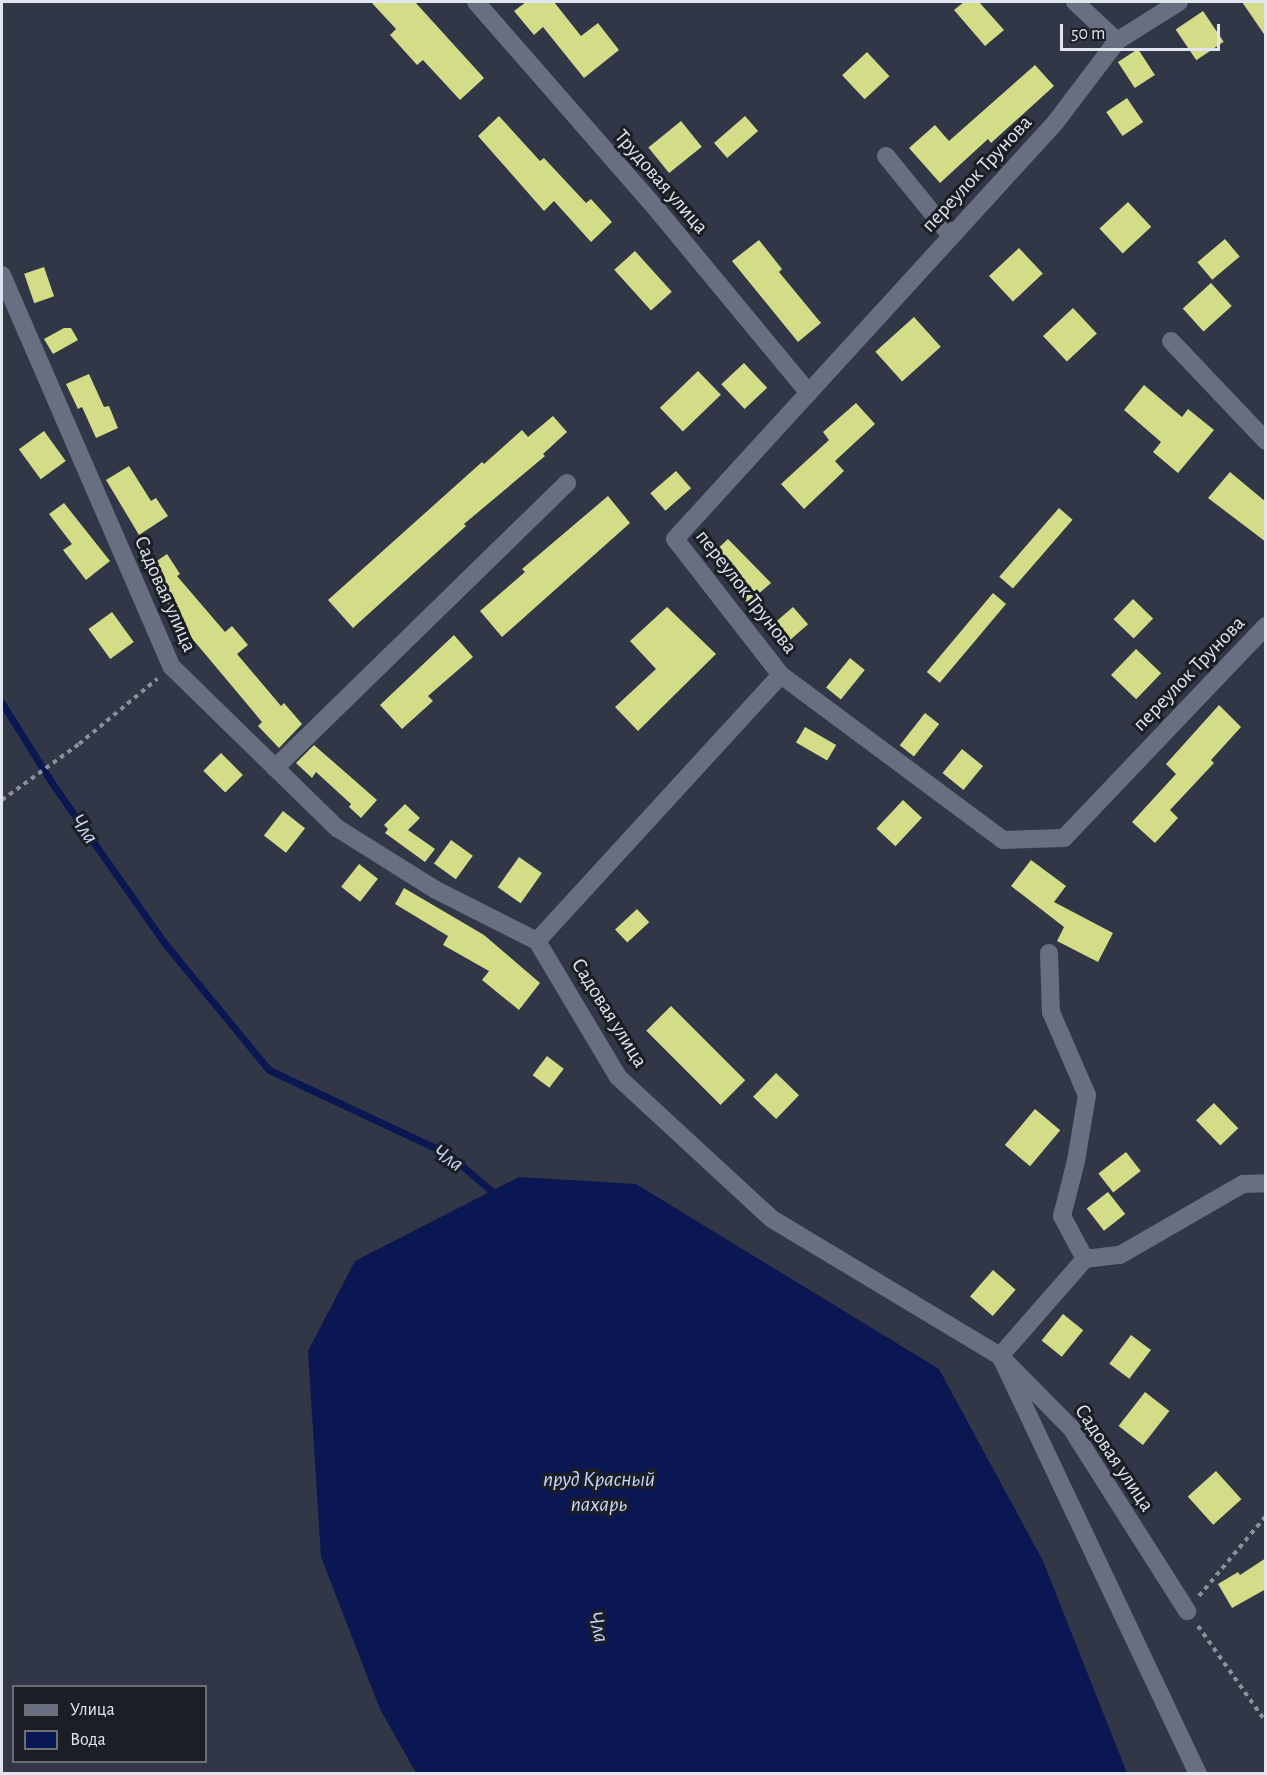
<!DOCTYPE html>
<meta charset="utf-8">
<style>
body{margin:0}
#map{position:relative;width:1267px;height:1775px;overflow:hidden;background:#313746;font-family:"Alegreya Sans",sans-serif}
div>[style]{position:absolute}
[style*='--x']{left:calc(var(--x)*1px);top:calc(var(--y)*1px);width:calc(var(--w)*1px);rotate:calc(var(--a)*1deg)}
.water>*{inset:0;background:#0b1752}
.stream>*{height:7px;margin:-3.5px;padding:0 3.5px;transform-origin:3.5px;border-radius:3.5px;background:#0b1752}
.building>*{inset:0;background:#d3dd88;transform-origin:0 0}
.path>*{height:4px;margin-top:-2px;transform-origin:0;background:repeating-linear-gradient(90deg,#8b909c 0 4.5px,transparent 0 9px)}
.minor>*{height:18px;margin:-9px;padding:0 9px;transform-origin:9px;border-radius:9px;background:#686f80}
span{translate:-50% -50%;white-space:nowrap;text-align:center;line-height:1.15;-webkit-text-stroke:6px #1c1e25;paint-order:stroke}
.street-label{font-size:21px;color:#e1e5ef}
.water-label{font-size:22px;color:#c8d7fd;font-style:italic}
.frame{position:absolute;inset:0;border:3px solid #e1e5ef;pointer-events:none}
.legend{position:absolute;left:12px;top:1685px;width:195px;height:78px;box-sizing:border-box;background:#1c1e25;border:2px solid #6b6e76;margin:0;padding:8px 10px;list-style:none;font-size:18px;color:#e1e5ef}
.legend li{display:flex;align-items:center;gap:12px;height:30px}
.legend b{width:30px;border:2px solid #6b6e76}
.scale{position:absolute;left:1060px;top:24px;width:160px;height:27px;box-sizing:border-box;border:3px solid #e1e5ef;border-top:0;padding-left:8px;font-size:18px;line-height:21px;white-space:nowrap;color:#e1e5ef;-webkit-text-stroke:4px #1c1e25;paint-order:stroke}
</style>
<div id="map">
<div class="water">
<div style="clip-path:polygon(519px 1177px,636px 1184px,939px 1369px,1043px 1561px,1127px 1773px,416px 1773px,380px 1709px,321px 1557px,308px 1351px,355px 1261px)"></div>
</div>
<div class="stream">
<div style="--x:2;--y:703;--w:94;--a:58"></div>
<div style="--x:52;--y:783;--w:198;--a:54.9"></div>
<div style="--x:166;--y:945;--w:162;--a:50.5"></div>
<div style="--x:269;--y:1070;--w:198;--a:25.1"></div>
<div style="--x:448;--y:1154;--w:59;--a:40.2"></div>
<div style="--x:493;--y:1192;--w:8;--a:76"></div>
</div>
<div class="building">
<div style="clip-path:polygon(371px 2px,415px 2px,484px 78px,460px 100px,423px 60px,417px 65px,390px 35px,396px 29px)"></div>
<div style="clip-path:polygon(526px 2px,554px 2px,581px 36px,598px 23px,619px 50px,584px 78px,543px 27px,534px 35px,514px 11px)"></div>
<div style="clip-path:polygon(964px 2px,979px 2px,1004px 30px,985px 46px,954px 10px)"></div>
<div style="clip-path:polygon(1242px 2px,1266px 2px,1266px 37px)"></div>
<div style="left:1203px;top:11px;width:37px;height:33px;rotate:56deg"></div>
<div style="left:1138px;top:49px;width:31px;height:24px;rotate:57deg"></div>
<div style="left:867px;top:52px;width:33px;height:34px;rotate:47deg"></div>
<div style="clip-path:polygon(1035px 65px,1054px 86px,991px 143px,988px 139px,940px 183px,909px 148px,935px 125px,949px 141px)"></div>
<div style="left:1127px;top:98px;width:29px;height:25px;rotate:56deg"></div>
<div style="clip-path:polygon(499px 116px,540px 161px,544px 158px,586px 203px,591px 199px,612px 222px,591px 242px,554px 201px,544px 211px,478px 136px)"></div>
<div style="left:745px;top:116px;width:20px;height:41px;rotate:49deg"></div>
<div style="left:681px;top:121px;width:33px;height:42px;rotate:51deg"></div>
<div style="left:1128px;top:202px;width:34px;height:39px;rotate:47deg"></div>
<div style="left:1225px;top:239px;width:23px;height:36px;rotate:50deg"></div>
<div style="clip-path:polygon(759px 240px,782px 269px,779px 272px,821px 323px,798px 342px,732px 261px)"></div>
<div style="left:1019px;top:248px;width:35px;height:41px;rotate:47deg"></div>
<div style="left:635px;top:251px;width:55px;height:28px;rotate:48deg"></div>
<div style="left:44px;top:267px;width:31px;height:21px;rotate:71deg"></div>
<div style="left:1211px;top:283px;width:31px;height:38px;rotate:48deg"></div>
<div style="left:1073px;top:308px;width:35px;height:41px;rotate:47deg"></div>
<div style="left:914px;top:317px;width:40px;height:52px;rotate:48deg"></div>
<div style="clip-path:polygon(64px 328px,71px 328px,78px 340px,53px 354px,44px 339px)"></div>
<div style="left:744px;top:363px;width:34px;height:31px;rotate:47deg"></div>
<div style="left:698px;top:371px;width:33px;height:53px;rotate:46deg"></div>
<div style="clip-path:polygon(89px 374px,104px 407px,109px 406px,118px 428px,96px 438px,82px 407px,78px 409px,66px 384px)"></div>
<div style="clip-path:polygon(1144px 385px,1182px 417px,1188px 409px,1214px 430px,1178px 473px,1153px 452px,1161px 442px,1124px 410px)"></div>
<div style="clip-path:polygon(856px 403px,875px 424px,835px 461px,844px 471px,804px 509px,781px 484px,829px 440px,823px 432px)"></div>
<div style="clip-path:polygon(553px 416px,567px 432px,543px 454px,545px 456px,464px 524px,466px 526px,353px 628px,328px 600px,482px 462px,484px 464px,522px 430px,528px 437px)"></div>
<div style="left:44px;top:431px;width:37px;height:31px;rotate:54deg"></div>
<div style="clip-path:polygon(129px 466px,151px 501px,156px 498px,168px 516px,139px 535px,106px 480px)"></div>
<div style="left:676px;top:471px;width:23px;height:34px;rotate:49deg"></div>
<div style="clip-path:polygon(1230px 472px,1266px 502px,1266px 542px,1208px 498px)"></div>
<div style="clip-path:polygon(608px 496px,630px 523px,502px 637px,480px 611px,525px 572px,522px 569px)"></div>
<div style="clip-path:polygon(64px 503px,110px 561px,86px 580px,63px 550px,72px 544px,49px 514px)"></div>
<div style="left:1059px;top:508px;width:18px;height:91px;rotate:41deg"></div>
<div style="clip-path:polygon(728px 539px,771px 583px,748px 603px,735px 589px,739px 586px,711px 555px)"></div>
<div style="clip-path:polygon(167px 554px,180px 574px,177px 576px,225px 632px,232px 626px,248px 645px,237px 654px,281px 706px,284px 703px,302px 724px,279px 748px,258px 726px,262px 722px,169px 611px,171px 609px,145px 569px)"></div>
<div style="left:993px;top:593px;width:17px;height:103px;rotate:40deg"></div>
<div style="left:1133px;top:599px;width:28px;height:28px;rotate:44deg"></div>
<div style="clip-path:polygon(667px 607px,716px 654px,638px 731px,615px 707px,656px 669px,630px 641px)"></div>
<div style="left:793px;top:607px;width:23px;height:31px;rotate:49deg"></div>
<div style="left:112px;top:612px;width:37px;height:29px;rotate:54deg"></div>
<div style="clip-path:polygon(454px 635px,473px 657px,428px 696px,433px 701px,402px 729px,380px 705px)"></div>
<div style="left:1136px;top:649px;width:35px;height:36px;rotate:44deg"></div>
<div style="left:850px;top:658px;width:19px;height:38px;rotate:39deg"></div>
<div style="clip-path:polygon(1219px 705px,1241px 727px,1211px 760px,1214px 763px,1170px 810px,1178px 818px,1155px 843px,1132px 822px,1176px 774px,1166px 764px)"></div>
<div style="left:925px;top:713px;width:18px;height:41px;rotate:38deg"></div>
<div style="left:805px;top:727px;width:36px;height:18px;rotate:30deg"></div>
<div style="clip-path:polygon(314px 745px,377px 800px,361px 818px,349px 807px,351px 804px,316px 772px,312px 778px,296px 763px)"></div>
<div style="left:962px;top:749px;width:27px;height:31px;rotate:39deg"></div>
<div style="left:221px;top:753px;width:31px;height:25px;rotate:45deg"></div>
<div style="left:903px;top:800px;width:26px;height:39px;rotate:43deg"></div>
<div style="clip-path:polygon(405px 804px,420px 818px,408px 830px,435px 849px,425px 862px,385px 833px,388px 829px,384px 825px)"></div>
<div style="left:283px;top:811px;width:28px;height:31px;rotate:38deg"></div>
<div style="left:451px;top:840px;width:27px;height:29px;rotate:36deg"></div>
<div style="left:519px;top:857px;width:28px;height:37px;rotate:35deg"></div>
<div style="clip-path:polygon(1031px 860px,1066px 886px,1054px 902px,1113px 933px,1098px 962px,1057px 941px,1064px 927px,1011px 886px)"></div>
<div style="left:359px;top:864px;width:24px;height:29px;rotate:38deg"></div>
<div style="clip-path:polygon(404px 888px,484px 935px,540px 983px,519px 1010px,482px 980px,489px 971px,443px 945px,448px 936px,395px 904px)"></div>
<div style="left:637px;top:909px;width:18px;height:30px;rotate:47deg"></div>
<div style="left:671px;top:1006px;width:105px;height:35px;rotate:45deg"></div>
<div style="left:547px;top:1056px;width:21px;height:24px;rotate:37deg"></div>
<div style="left:776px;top:1073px;width:32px;height:33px;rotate:44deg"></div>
<div style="left:1214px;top:1103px;width:35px;height:25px;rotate:46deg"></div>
<div style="left:1035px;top:1109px;width:33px;height:47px;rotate:40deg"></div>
<div style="left:1126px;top:1152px;width:24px;height:35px;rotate:52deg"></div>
<div style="left:1108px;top:1192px;width:28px;height:27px;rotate:52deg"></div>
<div style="left:993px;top:1270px;width:30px;height:35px;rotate:41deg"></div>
<div style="left:1063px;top:1314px;width:26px;height:34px;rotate:39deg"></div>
<div style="left:1131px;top:1335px;width:25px;height:36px;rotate:37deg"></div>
<div style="left:1145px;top:1392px;width:31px;height:43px;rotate:38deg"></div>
<div style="left:1216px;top:1471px;width:38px;height:38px;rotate:48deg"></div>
<div style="clip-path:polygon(1266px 1558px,1266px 1589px,1232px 1608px,1218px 1584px,1238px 1572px,1240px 1575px)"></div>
</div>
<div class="path">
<div style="--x:2;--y:800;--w:95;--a:-36"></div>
<div style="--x:79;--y:744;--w:102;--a:-39.8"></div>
<div style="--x:1199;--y:1596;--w:104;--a:-50.1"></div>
<div style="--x:1198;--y:1626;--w:118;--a:54.7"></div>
</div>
<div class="minor">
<div style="--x:476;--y:2;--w:279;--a:48.9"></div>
<div style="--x:659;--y:212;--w:235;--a:50.4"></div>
<div style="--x:1075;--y:2;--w:57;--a:42.9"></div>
<div style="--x:1179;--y:2;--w:73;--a:147.8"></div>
<div style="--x:1117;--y:41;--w:103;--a:127.1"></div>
<div style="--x:1055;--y:123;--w:563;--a:132.41"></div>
<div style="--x:675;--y:539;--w:172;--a:52.1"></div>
<div style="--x:781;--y:675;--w:277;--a:36.6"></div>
<div style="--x:1003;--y:840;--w:61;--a:-1.9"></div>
<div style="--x:1064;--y:838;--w:293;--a:-46.4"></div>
<div style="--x:886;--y:156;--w:103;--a:50.9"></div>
<div style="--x:2;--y:275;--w:427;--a:66.6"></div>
<div style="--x:172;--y:667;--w:231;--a:44.3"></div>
<div style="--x:337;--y:828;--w:117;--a:32.1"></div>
<div style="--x:436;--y:890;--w:113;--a:26.8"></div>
<div style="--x:537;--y:941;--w:158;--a:59.2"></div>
<div style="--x:618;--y:1077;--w:209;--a:42.7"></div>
<div style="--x:772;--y:1219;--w:266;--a:31"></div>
<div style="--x:1000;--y:1356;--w:101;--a:45.4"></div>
<div style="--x:1071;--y:1428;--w:217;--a:57.6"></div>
<div style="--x:1171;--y:341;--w:138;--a:46.5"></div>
<div style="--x:275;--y:768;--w:408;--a:-44.3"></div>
<div style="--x:537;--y:941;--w:361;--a:-47.5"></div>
<div style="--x:1049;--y:953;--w:59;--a:88.1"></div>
<div style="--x:1051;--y:1012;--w:90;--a:66.6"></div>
<div style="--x:1087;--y:1095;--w:67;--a:99.5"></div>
<div style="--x:1076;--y:1161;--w:57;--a:104.3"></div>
<div style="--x:1062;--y:1216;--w:49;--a:61.9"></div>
<div style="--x:1198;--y:1774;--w:463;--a:-115.3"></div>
<div style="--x:1000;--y:1356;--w:129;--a:-48.8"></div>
<div style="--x:1085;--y:1259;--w:35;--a:-7"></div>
<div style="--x:1120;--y:1255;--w:142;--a:-30"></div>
<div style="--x:1243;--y:1184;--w:23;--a:-2"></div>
</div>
<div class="street-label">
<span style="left:977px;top:174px;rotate:-47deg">переулок Трунова</span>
<span style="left:661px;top:182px;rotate:49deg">Трудовая улица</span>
<span style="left:746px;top:592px;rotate:52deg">переулок Трунова</span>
<span style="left:165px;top:594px;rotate:66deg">Садовая улица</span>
<span style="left:1189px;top:674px;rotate:-46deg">переулок Трунова</span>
<span style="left:609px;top:1013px;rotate:58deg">Садовая улица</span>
<span style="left:1114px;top:1458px;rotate:56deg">Садовая улица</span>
</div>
<div class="water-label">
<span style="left:84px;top:829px;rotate:55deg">Чла</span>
<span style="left:448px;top:1158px;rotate:33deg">Чла</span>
<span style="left:599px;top:1492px">пруд Красный<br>пахарь</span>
<span style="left:598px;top:1627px;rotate:76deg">Чла</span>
</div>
<div class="frame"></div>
<ul class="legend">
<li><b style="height:8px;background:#686f80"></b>Улица</li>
<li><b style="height:16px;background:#0b1752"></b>Вода</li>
</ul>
<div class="scale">50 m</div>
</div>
